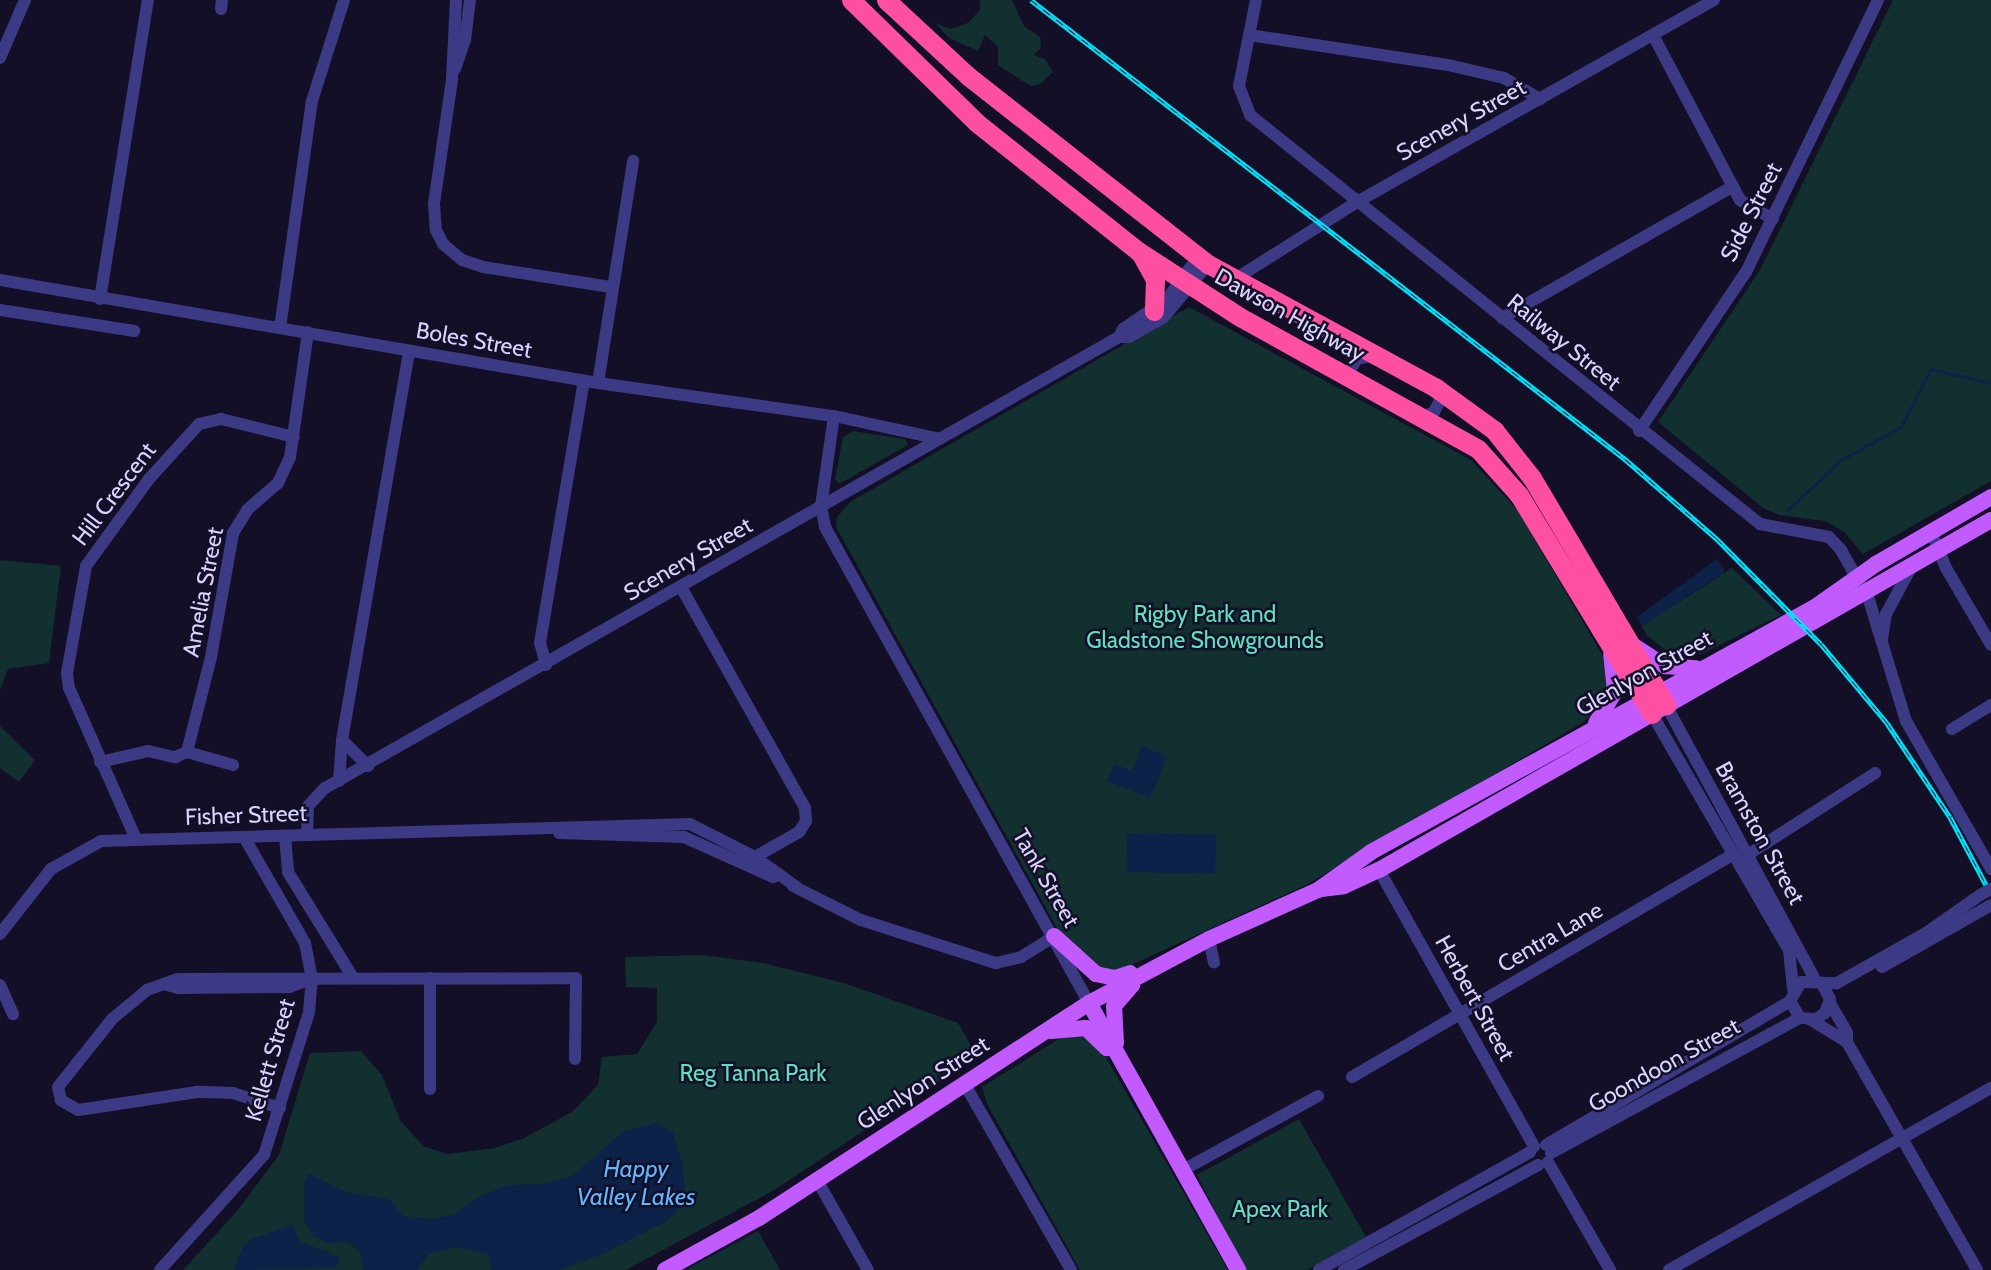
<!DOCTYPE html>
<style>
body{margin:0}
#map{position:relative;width:1991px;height:1270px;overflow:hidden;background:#130f26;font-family:Cabin,sans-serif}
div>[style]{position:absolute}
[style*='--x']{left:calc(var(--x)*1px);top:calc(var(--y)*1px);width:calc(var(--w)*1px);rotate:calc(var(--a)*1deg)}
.green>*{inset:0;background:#12302f}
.water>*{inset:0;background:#0c2248;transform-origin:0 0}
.stream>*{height:2.5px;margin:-1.25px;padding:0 1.25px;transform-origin:1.25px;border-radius:1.25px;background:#0c2248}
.minor>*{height:12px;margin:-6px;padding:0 6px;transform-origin:6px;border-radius:6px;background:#3d3a85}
.major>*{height:16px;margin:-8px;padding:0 8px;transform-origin:8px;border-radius:8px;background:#c25bff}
.highway>*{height:19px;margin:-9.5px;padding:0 9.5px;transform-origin:9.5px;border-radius:9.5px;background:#ff4fa3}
.rail>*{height:5px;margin-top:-2.5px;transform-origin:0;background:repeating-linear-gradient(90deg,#130f26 0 8px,#00e5ff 0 16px);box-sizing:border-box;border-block:2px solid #00e5ff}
.minor-bridge>*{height:12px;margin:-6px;padding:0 6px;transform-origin:6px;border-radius:6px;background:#3d3a85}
span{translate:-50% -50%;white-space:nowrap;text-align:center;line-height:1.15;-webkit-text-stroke:5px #130f26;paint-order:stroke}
.street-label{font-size:23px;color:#d9d4ff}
.park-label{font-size:23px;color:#5fe0c0}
.water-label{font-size:24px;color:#62b6ff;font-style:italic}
</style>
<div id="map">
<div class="green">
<div style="clip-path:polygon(980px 0,1012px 0,1024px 26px,1040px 37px,1041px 48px,1033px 55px,1045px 59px,1053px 72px,1040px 84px,1031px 86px,998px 65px,998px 47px,985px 35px,978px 51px,949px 38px,935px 23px,951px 29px,968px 23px,980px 10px)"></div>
<div style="clip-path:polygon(1893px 0,1991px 0,1991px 481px,1863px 554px,1844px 532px,1825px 521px,1779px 515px,1763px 508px,1658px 422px,1760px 270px)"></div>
<div style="clip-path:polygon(1189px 307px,1471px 460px,1518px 511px,1607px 663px,1607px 689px,1595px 713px,1582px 723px,1306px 885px,1114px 973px,1099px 971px,1063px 939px,836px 527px,837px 517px,850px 502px)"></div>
<div style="clip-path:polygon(853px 431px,905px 439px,908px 445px,839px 484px,835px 479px,843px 437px)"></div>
<div style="clip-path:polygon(0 560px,61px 566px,49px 663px,8px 669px,0 690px)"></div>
<div style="clip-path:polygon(1732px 568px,1781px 615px,1701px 654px,1670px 653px,1647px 636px,1642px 626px)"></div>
<div style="clip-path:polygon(0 726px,35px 760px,19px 782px,0 768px)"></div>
<div style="clip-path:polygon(702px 955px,763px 963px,844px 983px,958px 1023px,977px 1056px,774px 1190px,626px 1270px,183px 1270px,238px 1210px,279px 1155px,310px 1053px,361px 1051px,382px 1075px,400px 1120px,423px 1146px,447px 1154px,495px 1148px,524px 1138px,572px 1112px,598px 1085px,602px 1057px,637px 1054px,657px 1022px,657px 988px,626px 987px,625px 957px)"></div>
<div style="clip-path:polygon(1067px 1034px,1078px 1034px,1100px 1047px,1228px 1270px,1080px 1270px,987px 1104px,982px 1087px)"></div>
<div style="clip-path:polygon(1299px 1119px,1366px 1237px,1307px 1270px,1244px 1270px,1197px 1175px)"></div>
<div style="clip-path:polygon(758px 1231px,780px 1270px,686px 1270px,704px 1260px)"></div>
</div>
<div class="water">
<div style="clip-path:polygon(1717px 559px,1725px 572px,1642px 626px,1637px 617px)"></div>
<div style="clip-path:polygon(1142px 746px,1167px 757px,1150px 798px,1107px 781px,1114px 764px,1132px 771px)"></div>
<div style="left:1127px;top:833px;width:89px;height:39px;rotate:1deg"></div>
<div style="clip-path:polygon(656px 1123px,673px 1133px,682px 1162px,685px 1188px,680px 1207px,668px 1220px,602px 1254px,559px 1270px,491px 1270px,488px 1254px,456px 1247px,429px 1254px,417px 1270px,363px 1270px,360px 1252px,348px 1242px,328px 1243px,312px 1235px,304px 1220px,304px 1183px,309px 1174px,346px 1192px,390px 1199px,403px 1216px,432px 1219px,454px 1215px,478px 1197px,507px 1185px,543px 1184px,571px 1177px,624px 1131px)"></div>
<div style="clip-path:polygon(292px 1224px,301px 1242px,340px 1257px,336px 1268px,234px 1270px,243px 1246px,252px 1239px)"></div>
</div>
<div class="stream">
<div style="--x:1788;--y:510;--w:73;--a:-43.3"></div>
<div style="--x:1841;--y:460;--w:68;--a:-28.8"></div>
<div style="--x:1901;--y:427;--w:65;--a:-62.7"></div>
<div style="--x:1931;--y:369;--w:62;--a:13.1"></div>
</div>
<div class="minor">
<div style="--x:456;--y:0;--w:80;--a:92.9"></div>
<div style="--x:452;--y:80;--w:125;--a:98.3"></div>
<div style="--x:434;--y:204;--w:26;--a:86"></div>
<div style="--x:436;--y:230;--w:16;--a:63"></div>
<div style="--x:443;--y:244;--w:25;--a:40"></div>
<div style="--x:462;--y:260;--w:22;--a:18"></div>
<div style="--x:483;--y:267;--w:129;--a:8.9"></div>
<div style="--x:1256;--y:0;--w:88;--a:101.2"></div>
<div style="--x:1239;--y:86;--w:31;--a:69"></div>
<div style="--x:1250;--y:115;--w:654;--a:38.73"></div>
<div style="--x:1760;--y:524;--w:70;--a:10.7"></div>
<div style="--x:1829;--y:537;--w:18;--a:47"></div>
<div style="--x:1841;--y:550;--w:57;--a:60.8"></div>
<div style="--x:1869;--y:600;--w:127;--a:73"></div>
<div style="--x:1906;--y:721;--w:171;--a:60.1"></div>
<div style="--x:221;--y:9;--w:9;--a:-84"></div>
<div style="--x:1249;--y:35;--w:201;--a:8.6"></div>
<div style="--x:1448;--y:65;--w:57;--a:13.1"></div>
<div style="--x:1504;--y:78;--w:42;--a:30.3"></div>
<div style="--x:1653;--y:35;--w:187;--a:62.2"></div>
<div style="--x:1740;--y:200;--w:38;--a:30"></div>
<div style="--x:0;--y:58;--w:63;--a:-66.7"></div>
<div style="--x:455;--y:69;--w:31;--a:-71"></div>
<div style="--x:465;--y:40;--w:40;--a:-82.9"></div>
<div style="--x:0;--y:280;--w:607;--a:9.77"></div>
<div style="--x:598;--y:383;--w:238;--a:8"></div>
<div style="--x:834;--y:416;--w:108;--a:12.2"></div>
<div style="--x:1232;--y:281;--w:148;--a:-32.3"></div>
<div style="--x:1357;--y:202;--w:410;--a:-29.5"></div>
<div style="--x:100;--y:299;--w:303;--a:-80.9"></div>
<div style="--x:0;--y:310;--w:136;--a:8.9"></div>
<div style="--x:1502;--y:318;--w:266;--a:-29.7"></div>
<div style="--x:280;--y:328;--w:229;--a:-82"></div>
<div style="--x:312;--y:101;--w:106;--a:-72.4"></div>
<div style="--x:1119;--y:337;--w:9;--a:-63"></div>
<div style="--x:1123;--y:329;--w:53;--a:-34.3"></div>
<div style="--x:1167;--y:299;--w:52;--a:-53.6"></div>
<div style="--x:1352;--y:377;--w:7;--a:-106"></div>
<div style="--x:1350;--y:370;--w:13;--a:-58"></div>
<div style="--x:1357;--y:359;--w:14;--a:-12"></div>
<div style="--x:598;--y:383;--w:225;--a:-81"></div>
<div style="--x:834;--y:416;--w:91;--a:98.2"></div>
<div style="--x:821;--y:506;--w:21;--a:79"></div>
<div style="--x:825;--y:527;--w:544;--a:60.99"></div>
<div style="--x:1423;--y:417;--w:12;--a:-24"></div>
<div style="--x:1434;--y:412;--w:13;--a:-63"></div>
<div style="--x:1440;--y:400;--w:13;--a:-108"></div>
<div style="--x:1639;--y:431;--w:192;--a:-56.1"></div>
<div style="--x:1746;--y:272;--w:302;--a:-64.1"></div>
<div style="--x:1931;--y:531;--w:40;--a:68"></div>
<div style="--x:1946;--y:568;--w:89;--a:59.7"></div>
<div style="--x:681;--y:587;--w:253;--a:60.7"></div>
<div style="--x:805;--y:808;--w:13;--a:86"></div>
<div style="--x:806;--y:821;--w:13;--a:122"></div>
<div style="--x:799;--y:832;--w:51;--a:150.4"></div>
<div style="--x:1882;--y:639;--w:25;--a:-81"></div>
<div style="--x:1886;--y:614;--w:55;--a:-61.6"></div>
<div style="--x:546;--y:665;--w:23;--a:-105"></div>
<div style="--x:540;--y:643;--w:266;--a:-80.5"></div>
<div style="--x:1666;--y:705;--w:314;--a:61.5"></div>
<div style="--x:1652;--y:714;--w:273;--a:59.9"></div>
<div style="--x:1789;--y:950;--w:39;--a:84"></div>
<div style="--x:1952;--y:729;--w:46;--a:-31.6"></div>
<div style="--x:342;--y:740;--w:37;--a:45"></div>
<div style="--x:187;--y:752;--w:98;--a:-75.8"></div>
<div style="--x:211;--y:657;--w:126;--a:-79.9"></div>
<div style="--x:233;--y:533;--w:28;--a:-58"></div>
<div style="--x:248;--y:509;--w:40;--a:-41"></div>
<div style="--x:278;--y:483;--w:29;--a:-65"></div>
<div style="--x:290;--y:457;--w:126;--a:-81.8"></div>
<div style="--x:100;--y:762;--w:49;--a:-12.9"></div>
<div style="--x:148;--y:751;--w:28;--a:13"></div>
<div style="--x:175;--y:757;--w:13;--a:-23"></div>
<div style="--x:187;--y:752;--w:48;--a:15.8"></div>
<div style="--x:339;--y:781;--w:41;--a:-85.8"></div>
<div style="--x:342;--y:740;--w:395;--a:-80.2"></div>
<div style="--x:559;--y:833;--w:125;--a:1.8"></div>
<div style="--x:684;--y:837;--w:98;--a:24.2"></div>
<div style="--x:307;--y:835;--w:29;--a:-88"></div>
<div style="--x:308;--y:806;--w:25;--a:-47"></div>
<div style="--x:325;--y:788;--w:913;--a:-29.6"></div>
<div style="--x:1119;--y:337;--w:10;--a:0"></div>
<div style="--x:1129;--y:337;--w:40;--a:-29.7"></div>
<div style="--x:1164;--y:317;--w:69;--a:-50.3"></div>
<div style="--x:285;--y:836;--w:36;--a:85"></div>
<div style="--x:288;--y:872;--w:122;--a:58.4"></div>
<div style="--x:136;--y:839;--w:165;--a:-113.9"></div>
<div style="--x:69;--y:688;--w:15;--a:-98"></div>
<div style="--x:67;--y:673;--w:109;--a:-79.9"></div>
<div style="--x:86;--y:566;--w:107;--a:-54.1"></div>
<div style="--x:149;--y:479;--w:74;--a:-47.7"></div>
<div style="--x:199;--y:424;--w:23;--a:-13"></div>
<div style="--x:221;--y:419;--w:75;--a:13.9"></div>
<div style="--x:1749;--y:854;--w:150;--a:-32.7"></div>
<div style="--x:1379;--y:870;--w:317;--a:60.7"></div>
<div style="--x:793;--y:886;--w:76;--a:26.6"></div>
<div style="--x:861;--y:920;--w:142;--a:17.7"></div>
<div style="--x:996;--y:963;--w:26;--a:-13"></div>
<div style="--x:1021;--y:957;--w:39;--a:-32"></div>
<div style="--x:0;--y:934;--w:83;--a:-51.9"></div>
<div style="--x:51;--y:869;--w:57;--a:-29.2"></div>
<div style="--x:101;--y:841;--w:589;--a:-1.65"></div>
<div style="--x:690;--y:824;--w:73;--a:26.9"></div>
<div style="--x:755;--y:857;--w:53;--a:35.8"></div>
<div style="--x:1209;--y:939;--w:24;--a:78"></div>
<div style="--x:1882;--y:967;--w:125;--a:-29.6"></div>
<div style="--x:430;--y:978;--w:111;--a:90"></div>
<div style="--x:164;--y:984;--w:15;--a:16"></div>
<div style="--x:178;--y:988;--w:111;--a:-0.5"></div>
<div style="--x:289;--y:987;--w:20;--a:-20"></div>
<div style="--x:1822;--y:984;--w:17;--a:62"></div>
<div style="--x:1830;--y:999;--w:15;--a:110"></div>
<div style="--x:1825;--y:1013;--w:11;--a:146"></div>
<div style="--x:1816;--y:1019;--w:16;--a:-176"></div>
<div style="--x:1800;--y:1018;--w:20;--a:-120"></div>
<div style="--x:1790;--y:1001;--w:22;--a:-60"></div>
<div style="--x:1801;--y:982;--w:36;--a:2"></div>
<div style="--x:1837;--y:983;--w:102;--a:-29.3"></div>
<div style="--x:1926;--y:933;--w:66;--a:-35.1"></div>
<div style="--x:0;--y:985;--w:32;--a:66"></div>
<div style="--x:1830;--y:1003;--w:34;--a:60"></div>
<div style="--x:1847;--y:1033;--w:9;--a:90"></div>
<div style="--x:1811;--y:1020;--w:42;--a:31.4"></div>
<div style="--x:1847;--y:1042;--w:262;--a:60.3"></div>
<div style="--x:1352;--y:1077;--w:442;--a:-30.3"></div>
<div style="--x:964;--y:1083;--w:215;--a:60.2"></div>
<div style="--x:280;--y:1108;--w:49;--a:-162.3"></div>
<div style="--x:233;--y:1093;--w:36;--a:-178"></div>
<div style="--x:197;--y:1092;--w:120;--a:171.4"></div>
<div style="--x:78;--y:1110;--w:20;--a:-150"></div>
<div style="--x:61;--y:1100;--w:13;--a:-103"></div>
<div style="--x:58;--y:1087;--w:87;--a:-51.5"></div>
<div style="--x:112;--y:1019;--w:45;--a:-39.6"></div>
<div style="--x:147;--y:990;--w:32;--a:-20"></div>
<div style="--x:177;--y:979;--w:399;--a:-0.1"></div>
<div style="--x:576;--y:978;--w:81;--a:90.7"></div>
<div style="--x:1546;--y:1145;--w:283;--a:-30.5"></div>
<div style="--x:1551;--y:1153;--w:283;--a:-28.5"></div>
<div style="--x:1548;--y:1162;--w:125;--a:60.1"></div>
<div style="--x:1183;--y:1170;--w:154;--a:-28.7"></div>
<div style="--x:817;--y:1180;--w:103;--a:60.5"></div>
<div style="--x:160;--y:1270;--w:155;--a:-47.9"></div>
<div style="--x:264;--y:1155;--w:150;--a:-72.5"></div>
<div style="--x:309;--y:1012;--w:33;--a:-85"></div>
<div style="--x:312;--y:979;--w:37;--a:-101"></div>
<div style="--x:305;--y:943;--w:122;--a:-119.9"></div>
<div style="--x:1319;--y:1270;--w:242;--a:-29.2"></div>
<div style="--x:1344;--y:1270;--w:221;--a:-28.4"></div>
<div style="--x:1669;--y:1270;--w:370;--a:-29.5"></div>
</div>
<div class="major">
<div style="--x:1634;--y:646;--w:37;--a:33"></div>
<div style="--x:1665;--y:666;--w:31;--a:4"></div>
<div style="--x:1596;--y:723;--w:37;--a:-59"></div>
<div style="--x:1615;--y:691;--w:37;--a:-96"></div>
<div style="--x:1321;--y:889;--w:23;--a:-7"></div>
<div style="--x:1344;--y:886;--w:38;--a:-25"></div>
<div style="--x:1379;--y:870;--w:705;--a:-29.77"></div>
<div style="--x:1054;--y:936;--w:57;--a:42.1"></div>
<div style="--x:1096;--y:974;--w:19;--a:12"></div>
<div style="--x:1115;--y:978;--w:16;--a:-18"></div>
<div style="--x:1089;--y:1003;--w:306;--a:60.8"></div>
<div style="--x:1051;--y:1031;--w:35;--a:-5"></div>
<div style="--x:1086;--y:1028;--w:29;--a:44"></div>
<div style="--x:1116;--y:1043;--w:37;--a:-93"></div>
<div style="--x:1114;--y:1006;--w:28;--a:-49"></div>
<div style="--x:665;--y:1270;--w:107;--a:-29"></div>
<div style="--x:759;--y:1218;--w:394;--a:-33.1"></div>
<div style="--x:1089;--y:1003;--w:136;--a:-28.1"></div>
<div style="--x:1209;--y:939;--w:120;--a:-24.2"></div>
<div style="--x:1318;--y:890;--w:65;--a:-35.6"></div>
<div style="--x:1371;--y:852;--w:507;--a:-28.89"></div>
<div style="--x:1815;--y:607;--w:75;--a:-35.2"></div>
<div style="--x:1876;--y:564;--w:133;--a:-30.2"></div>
</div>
<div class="highway">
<div style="--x:851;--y:0;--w:176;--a:44.3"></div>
<div style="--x:977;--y:123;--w:206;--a:38.5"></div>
<div style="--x:1138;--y:251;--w:121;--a:32.9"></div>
<div style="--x:1240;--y:317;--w:272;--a:29"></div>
<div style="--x:1478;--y:449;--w:62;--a:48.3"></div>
<div style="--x:1519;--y:495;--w:256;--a:58.7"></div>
<div style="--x:886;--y:0;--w:112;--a:42.8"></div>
<div style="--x:968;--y:76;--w:305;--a:38.1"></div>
<div style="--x:1208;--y:264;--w:260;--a:28.5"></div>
<div style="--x:1436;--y:388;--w:72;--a:35.9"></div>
<div style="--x:1494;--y:430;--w:61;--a:51.6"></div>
<div style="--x:1532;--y:478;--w:264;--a:59.4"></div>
<div style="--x:1142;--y:256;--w:26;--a:61"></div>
<div style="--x:1155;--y:279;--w:32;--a:92"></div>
</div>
<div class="rail">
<div style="--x:1031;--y:0;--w:751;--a:37.69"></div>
<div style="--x:1625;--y:459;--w:121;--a:41"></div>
<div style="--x:1716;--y:538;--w:149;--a:45.3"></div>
<div style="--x:1821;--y:644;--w:103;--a:50.1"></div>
<div style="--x:1887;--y:723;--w:113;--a:56.2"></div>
<div style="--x:1950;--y:817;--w:87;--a:62"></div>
</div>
<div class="minor-bridge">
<div style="--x:1980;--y:895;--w:13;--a:-29"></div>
</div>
<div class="street-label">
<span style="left:1461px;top:120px;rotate:-29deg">Scenery Street</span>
<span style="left:1751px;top:212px;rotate:-63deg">Side Street</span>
<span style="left:1290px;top:315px;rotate:29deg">Dawson Highway</span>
<span style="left:474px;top:340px;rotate:10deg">Boles Street</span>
<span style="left:1564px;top:342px;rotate:39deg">Railway Street</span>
<span style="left:114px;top:494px;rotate:-53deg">Hill Crescent</span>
<span style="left:688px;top:559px;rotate:-30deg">Scenery Street</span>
<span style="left:203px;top:592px;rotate:-79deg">Amelia Street</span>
<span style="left:1644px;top:673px;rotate:-29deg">Glenlyon Street</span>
<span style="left:246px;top:815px;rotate:-2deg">Fisher Street</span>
<span style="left:1760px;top:833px;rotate:61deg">Bramston Street</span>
<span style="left:1046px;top:878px;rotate:60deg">Tank Street</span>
<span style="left:1550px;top:937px;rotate:-30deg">Centra Lane</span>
<span style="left:1475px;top:998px;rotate:61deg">Herbert Street</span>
<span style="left:270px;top:1060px;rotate:-74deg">Kellett Street</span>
<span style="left:1664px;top:1065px;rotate:-29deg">Goondoon Street</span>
<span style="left:923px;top:1083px;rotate:-33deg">Glenlyon Street</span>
</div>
<div class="park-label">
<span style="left:1205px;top:627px">Rigby Park and<br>Gladstone Showgrounds</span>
<span style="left:753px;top:1073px">Reg Tanna Park</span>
<span style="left:1280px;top:1209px">Apex Park</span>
</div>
<div class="water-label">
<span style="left:636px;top:1183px">Happy<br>Valley Lakes</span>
</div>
</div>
